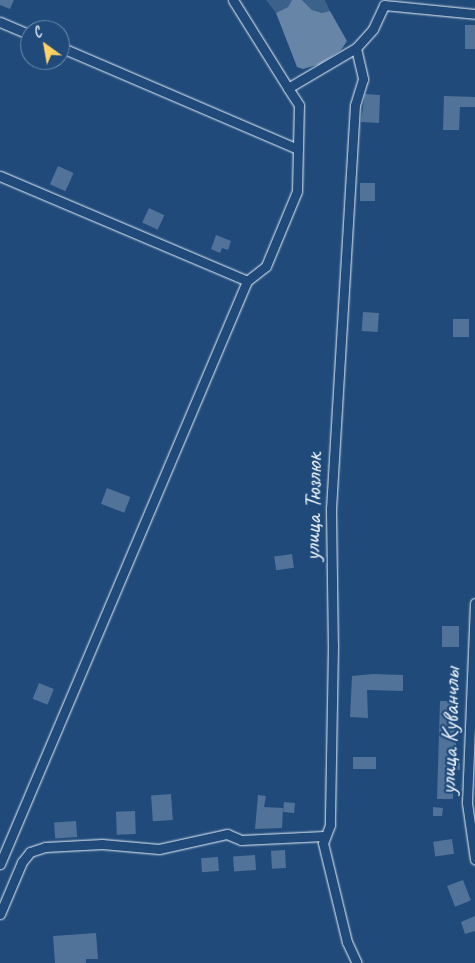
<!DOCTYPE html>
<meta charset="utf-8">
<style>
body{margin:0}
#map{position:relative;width:475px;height:963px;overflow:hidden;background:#1f4a7a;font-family:Caveat,sans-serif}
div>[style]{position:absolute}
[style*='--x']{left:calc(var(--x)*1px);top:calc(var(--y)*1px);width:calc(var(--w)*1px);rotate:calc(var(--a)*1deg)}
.green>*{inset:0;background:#3c628c}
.water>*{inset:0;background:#6685a7}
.building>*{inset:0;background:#517399;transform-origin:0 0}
.roads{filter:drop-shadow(0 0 1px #e8f1f8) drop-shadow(0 0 1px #e8f1f8)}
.street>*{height:9px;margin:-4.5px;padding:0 4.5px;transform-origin:4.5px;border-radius:4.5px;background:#1f4a7a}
span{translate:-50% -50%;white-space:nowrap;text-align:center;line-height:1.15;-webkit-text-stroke:4.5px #1f4a7a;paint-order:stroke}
.street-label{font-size:24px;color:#e8f1f8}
.north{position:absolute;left:20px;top:20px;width:50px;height:50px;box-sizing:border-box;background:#1f4a7a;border:1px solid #6f8dac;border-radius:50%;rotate:328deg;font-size:14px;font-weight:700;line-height:20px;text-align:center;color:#e8f1f8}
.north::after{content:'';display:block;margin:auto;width:18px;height:22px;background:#ffd166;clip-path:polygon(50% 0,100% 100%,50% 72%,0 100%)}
</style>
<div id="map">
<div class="green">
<div style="clip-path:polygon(266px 0,292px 0,288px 7px,276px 13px)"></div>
<div style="clip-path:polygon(302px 0,325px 0,330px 11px,322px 13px,312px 10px)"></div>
</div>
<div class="water">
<div style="clip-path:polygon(292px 0,302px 0,312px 10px,322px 13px,330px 11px,347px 41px,341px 50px,320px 64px,303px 69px,297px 67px,276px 13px,288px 7px)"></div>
</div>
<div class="building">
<div style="clip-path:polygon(0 0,14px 0,10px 9px,0 5px)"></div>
<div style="left:465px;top:25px;width:10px;height:24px"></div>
<div style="clip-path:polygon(365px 94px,380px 95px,379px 123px,361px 122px)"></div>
<div style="clip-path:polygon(444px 96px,475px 97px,475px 107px,460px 107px,459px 130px,443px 130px)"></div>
<div style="left:58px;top:166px;width:17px;height:20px;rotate:24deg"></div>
<div style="left:360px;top:183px;width:15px;height:18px"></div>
<div style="left:149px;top:208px;width:17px;height:16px;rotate:25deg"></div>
<div style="clip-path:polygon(216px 235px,231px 241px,228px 250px,222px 248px,220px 253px,211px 249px)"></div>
<div style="left:363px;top:312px;width:16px;height:19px;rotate:4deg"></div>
<div style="left:453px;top:319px;width:16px;height:18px"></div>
<div style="left:107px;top:488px;width:25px;height:17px;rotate:21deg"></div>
<div style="left:292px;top:554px;width:14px;height:18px;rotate:82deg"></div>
<div style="left:442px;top:626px;width:17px;height:21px"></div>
<div style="clip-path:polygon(373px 674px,403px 675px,403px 691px,367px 690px,368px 718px,350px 717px,352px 676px)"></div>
<div style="left:39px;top:683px;width:16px;height:17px;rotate:22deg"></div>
<div style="clip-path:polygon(440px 701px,456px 701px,456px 762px,460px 761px,460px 770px,453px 770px,453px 799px,437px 799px)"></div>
<div style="left:353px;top:757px;width:23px;height:12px"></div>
<div style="left:171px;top:794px;width:26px;height:20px;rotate:86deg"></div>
<div style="clip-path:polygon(258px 795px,266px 796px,264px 807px,283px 808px,282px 828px,255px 829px)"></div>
<div style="left:284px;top:802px;width:11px;height:10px;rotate:5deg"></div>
<div style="clip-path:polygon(433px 807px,443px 808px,442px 816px,433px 816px)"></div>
<div style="left:135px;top:811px;width:23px;height:19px;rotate:88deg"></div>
<div style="left:76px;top:821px;width:16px;height:22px;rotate:86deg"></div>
<div style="left:452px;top:839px;width:15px;height:19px;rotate:82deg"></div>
<div style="left:285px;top:850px;width:18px;height:14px;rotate:87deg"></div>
<div style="left:255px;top:855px;width:15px;height:22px;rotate:86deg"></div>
<div style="left:218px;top:857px;width:14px;height:17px;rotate:86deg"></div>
<div style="left:463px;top:880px;width:22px;height:17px;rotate:69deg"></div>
<div style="clip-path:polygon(475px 916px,475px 931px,465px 934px,461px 922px)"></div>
<div style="clip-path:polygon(96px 933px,98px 959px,86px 959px,86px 963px,55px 963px,53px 936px)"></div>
</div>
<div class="roads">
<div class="street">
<div style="--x:233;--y:0;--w:104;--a:58"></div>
<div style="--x:288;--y:88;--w:79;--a:-30.5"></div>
<div style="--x:356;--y:48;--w:25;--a:-48"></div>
<div style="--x:373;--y:29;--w:26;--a:-65"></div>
<div style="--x:384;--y:5;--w:91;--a:5.6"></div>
<div style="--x:0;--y:22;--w:33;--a:23"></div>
<div style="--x:60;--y:47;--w:259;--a:23.2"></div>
<div style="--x:356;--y:48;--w:32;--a:77"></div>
<div style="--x:363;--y:79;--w:27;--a:107"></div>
<div style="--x:355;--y:105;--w:405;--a:93.4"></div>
<div style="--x:331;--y:509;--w:136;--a:89.2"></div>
<div style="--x:333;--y:645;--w:180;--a:91"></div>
<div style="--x:330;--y:825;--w:19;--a:111"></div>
<div style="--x:323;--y:843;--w:102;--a:76.4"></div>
<div style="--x:347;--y:942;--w:23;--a:65"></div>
<div style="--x:0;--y:176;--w:268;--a:23"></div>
<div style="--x:475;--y:603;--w:200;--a:92.3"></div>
<div style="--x:467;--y:803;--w:57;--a:81.9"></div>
<div style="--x:0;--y:864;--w:633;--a:-67.04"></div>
<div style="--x:247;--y:281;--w:24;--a:-38"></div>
<div style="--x:266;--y:266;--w:81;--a:-67.5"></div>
<div style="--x:297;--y:191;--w:86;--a:-88.7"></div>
<div style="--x:299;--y:105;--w:20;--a:-123"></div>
<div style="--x:0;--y:914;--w:56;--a:-67.1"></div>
<div style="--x:22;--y:862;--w:13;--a:-51"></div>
<div style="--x:30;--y:852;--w:16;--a:-18"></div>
<div style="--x:45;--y:847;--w:57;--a:-3"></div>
<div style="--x:102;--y:844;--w:57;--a:5"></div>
<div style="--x:159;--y:849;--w:70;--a:-12.4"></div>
<div style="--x:227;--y:834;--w:15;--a:23"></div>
<div style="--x:241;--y:840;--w:83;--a:-2.8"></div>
</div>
</div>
<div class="street-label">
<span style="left:313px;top:507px;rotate:-89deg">улица Тюзлюк</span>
<span style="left:450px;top:731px;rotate:-88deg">улица Куванчлы</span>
</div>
<div class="north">С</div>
</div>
